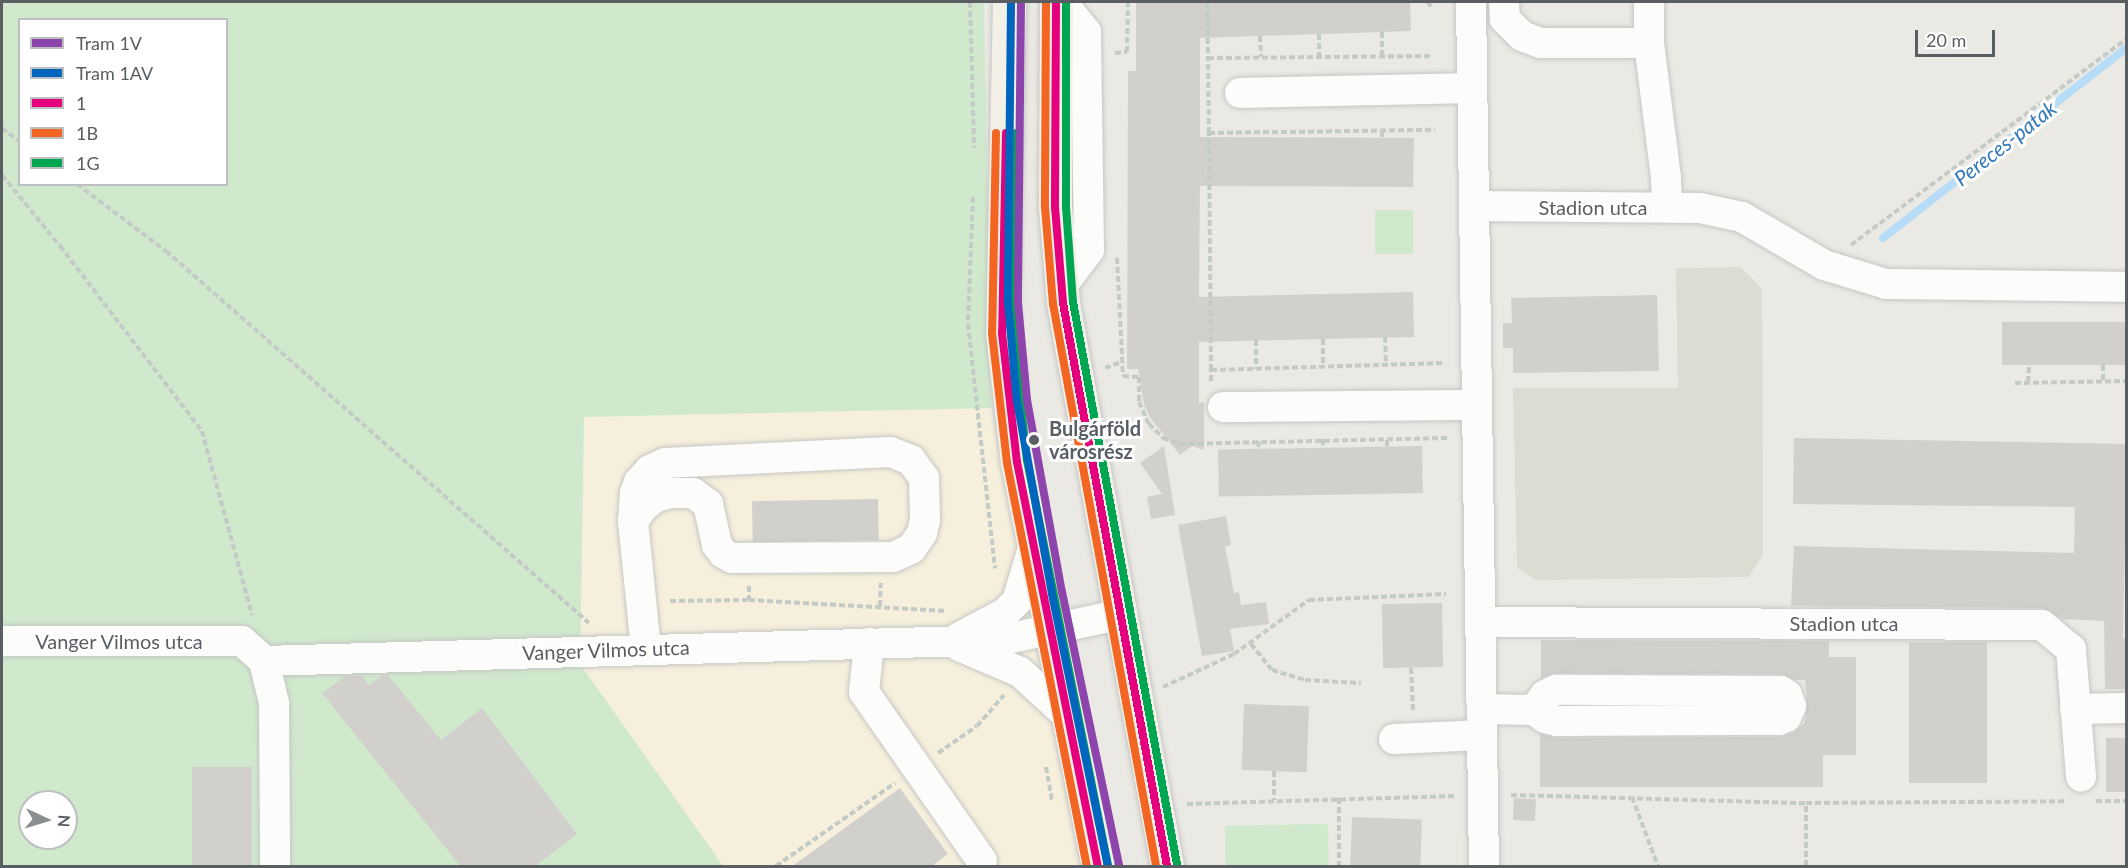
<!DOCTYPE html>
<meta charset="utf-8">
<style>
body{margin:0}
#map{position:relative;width:2128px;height:868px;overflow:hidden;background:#eae9e4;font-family:Lato,sans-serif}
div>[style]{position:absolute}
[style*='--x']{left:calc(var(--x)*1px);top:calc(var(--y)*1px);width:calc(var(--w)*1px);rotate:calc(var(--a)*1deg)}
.commercial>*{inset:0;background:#f6efdc}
.education>*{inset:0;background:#dddcd3}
.green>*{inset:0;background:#d0e9cd;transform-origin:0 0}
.stream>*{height:8px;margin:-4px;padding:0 4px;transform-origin:4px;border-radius:4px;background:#b6dcf7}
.building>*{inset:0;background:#d1d0cd;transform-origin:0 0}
.path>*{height:4px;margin-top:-2px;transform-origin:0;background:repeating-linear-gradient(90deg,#c4cbc7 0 6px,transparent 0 9px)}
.roads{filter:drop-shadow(0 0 2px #c6c6c5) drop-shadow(0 0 2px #c6c6c5)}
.minor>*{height:30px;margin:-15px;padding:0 15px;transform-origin:15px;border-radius:15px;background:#fcfcfb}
.major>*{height:33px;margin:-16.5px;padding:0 16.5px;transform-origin:16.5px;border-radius:16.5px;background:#f2f0e7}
.bus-1>*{height:8px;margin:-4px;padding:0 4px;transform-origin:4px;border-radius:4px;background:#e5007d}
.bus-2>*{height:8px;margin:-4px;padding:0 4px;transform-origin:4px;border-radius:4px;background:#f26522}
.bus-3>*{height:8px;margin:-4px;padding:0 4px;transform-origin:4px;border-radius:4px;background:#00a651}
.tram-1>*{height:8px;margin:-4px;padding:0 4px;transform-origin:4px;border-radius:4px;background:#8e44ad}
.tram-2>*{height:8px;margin:-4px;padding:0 4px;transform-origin:4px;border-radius:4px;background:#0065bd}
.dots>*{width:16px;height:16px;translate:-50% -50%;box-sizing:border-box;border:3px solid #fff;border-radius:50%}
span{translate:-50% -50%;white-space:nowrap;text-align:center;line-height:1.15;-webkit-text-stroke:6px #fff;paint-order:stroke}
.street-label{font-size:20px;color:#595e63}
.stop-label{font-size:20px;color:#595e63;font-weight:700}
.left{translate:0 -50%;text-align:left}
.water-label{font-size:21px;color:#3378bb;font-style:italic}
.frame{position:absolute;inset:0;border:3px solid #595e63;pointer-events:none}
.legend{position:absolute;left:18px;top:18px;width:210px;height:168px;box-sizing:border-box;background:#fff;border:2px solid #bdbfc1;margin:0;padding:8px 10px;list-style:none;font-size:18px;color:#595e63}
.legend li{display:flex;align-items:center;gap:12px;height:30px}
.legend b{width:30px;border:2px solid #bdbfc1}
.north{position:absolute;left:18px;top:790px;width:60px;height:60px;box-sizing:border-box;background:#fff;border:2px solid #bdbfc1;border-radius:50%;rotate:94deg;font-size:16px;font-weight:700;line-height:24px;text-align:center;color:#595e63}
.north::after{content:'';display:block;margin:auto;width:21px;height:27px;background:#8c8f90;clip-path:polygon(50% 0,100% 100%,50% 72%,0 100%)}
.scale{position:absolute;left:1915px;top:30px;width:80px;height:27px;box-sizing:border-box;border:3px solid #595e63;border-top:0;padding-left:8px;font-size:18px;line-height:21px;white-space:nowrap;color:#595e63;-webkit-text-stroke:4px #fff;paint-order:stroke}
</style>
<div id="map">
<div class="commercial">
<div style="clip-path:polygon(991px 408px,1080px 866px,723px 866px,580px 664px,584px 416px)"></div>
</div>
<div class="education">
<div style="clip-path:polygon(1741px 267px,1762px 289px,1763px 555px,1748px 577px,1536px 580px,1517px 568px,1513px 388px,1678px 388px,1676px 268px)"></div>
</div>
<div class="green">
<div style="clip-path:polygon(evenodd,2px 2px,984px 2px,991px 408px,584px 417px,580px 664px,723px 866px,2px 866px,2px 2px,20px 20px,226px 20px,226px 184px,20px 184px,20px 20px,2px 2px,30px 802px,66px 802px,66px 838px,30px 838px,30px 802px)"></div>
<div style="left:1413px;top:210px;width:44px;height:38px;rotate:90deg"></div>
<div style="left:1328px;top:824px;width:42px;height:103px;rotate:89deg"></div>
</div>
<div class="stream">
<div style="--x:1883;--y:238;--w:308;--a:-38"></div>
</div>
<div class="building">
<div style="clip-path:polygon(1136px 2px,1410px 2px,1411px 31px,1200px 38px,1200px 137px,1414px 138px,1413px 187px,1200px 186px,1199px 297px,1413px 292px,1414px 337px,1199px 342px,1199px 403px,1204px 402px,1204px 450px,1192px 446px,1180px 455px,1151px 419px,1144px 405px,1138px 369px,1127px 369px,1128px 83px,1128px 71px,1136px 71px)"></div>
<div style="clip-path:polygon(1657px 295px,1659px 371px,1513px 373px,1513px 348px,1503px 348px,1503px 323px,1512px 323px,1511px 298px)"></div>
<div style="left:2127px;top:322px;width:43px;height:125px;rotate:90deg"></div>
<div style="clip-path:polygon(1794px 438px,2127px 444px,2123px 638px,2127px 638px,2127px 689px,2105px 689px,2104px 621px,2062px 619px,2042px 608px,1791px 606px,1794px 546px,2074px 553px,2075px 507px,1793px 504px)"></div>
<div style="clip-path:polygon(1164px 446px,1175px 515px,1151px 519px,1147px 497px,1162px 494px,1140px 463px)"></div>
<div style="left:1422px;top:446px;width:47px;height:204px;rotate:89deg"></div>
<div style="left:878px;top:499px;width:41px;height:126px;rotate:89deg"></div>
<div style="clip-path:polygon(1226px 516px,1231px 545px,1225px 546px,1234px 593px,1239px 592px,1241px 605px,1266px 602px,1269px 624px,1230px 629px,1234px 651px,1202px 656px,1178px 525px)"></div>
<div style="left:1442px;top:603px;width:64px;height:60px;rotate:89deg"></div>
<div style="clip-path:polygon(1541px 640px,1829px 641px,1829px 657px,1856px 657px,1856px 755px,1823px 755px,1823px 787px,1540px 787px,1540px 734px,1557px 738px,1780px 737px,1793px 733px,1805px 723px,1807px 701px,1805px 680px,1795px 680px,1781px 674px,1556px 673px,1541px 678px)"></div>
<div style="left:1909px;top:642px;width:78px;height:141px"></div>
<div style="clip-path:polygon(361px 675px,369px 685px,383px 675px,388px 675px,441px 740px,482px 708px,577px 834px,534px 867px,461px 867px,322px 693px,346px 676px)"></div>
<div style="left:1244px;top:704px;width:65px;height:66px;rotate:2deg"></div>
<div style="left:2106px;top:738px;width:21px;height:54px"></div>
<div style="left:192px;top:767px;width:60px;height:100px"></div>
<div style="clip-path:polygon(900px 788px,948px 854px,931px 867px,791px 867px)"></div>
<div style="left:1514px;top:798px;width:22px;height:22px;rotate:3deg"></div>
<div style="left:1352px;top:817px;width:70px;height:50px;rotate:2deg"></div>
</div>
<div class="path">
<div style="--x:970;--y:2;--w:146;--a:88.4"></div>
<div style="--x:1207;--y:2;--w:56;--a:89"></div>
<div style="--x:1427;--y:2;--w:7;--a:45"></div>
<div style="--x:1382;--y:32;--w:24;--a:90"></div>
<div style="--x:1319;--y:34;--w:23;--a:90"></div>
<div style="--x:1260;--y:36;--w:21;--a:87"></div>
<div style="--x:1115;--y:53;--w:12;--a:-5"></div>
<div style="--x:1127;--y:52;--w:50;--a:-88.9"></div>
<div style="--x:2;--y:128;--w:23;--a:38"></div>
<div style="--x:1209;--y:133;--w:75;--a:-90.8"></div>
<div style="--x:1208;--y:58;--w:225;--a:-0.5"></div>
<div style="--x:1382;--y:137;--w:6;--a:-90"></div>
<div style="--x:2;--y:175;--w:92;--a:50.8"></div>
<div style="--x:60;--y:246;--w:233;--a:52.5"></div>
<div style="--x:202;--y:431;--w:191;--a:74.8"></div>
<div style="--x:77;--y:184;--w:111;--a:37"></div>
<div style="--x:166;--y:251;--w:563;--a:41.33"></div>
<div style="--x:973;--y:197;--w:127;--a:92.3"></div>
<div style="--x:968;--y:324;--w:246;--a:83.7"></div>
<div style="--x:1851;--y:245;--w:344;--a:-36.8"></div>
<div style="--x:1117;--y:258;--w:118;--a:87.1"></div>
<div style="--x:1123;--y:376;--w:16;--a:4"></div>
<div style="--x:1139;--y:377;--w:25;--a:90"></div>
<div style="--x:1139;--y:402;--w:24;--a:66"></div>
<div style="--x:1149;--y:424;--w:20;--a:45"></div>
<div style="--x:1163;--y:438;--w:18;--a:19"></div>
<div style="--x:1180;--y:444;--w:267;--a:-1.3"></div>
<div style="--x:1385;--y:337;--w:27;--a:88"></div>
<div style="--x:1323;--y:339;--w:28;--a:90"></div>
<div style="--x:1256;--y:340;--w:29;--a:90"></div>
<div style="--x:2103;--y:365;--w:16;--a:90"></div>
<div style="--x:1105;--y:368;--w:20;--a:-20"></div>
<div style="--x:1211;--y:370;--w:237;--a:-90.5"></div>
<div style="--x:1209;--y:133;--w:226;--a:-0.8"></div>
<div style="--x:1211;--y:381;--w:11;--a:-90"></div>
<div style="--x:1211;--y:370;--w:233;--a:-1.7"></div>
<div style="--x:2028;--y:382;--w:16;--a:-86"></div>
<div style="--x:2015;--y:383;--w:111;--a:-1"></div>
<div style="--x:1323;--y:439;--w:9;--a:90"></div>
<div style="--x:1258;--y:441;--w:8;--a:83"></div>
<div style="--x:1387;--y:446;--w:8;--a:-90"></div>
<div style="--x:749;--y:586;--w:14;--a:90"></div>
<div style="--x:670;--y:601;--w:79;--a:-0.7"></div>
<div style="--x:749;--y:600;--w:198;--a:3.2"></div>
<div style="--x:880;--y:606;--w:23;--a:-88"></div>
<div style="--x:1251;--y:644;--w:33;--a:51"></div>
<div style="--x:1272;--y:670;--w:34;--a:17"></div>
<div style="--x:1305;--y:680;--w:56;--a:3.1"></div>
<div style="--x:1411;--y:668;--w:42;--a:87.3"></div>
<div style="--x:1163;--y:687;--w:78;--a:-24.9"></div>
<div style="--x:1234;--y:654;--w:92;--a:-35.8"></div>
<div style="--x:1309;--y:600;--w:137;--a:-2.5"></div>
<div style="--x:938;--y:753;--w:47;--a:-34.7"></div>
<div style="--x:977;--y:726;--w:41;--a:-48.9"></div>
<div style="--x:1046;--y:767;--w:35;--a:80"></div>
<div style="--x:1274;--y:771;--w:29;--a:90"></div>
<div style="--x:1511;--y:795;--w:295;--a:1.6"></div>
<div style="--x:1806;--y:803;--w:261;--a:-0.4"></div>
<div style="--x:1632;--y:797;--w:74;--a:69.4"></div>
<div style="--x:1339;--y:798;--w:68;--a:90"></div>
<div style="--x:2096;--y:801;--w:30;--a:0"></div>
<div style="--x:1187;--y:804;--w:269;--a:-1.7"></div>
<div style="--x:776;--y:866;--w:145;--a:-34.9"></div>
<div style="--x:1806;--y:866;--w:63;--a:-90"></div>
</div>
<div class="roads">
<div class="minor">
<div style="--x:1471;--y:2;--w:864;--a:89.14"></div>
<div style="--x:1504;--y:2;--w:17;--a:87"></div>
<div style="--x:1505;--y:19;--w:24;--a:45"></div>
<div style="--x:1522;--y:36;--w:19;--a:21"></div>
<div style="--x:1540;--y:43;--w:109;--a:0"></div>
<div style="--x:1649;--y:2;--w:41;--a:90"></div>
<div style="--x:1649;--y:43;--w:136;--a:82.8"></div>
<div style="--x:1666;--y:178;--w:29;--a:88"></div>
<div style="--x:1240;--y:93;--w:232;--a:-1.2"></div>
<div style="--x:1474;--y:206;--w:226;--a:0.5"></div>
<div style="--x:1700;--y:208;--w:43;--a:12.1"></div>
<div style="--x:1742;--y:217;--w:95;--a:30.3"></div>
<div style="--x:1824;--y:265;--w:65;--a:17"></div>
<div style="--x:1886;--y:284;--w:240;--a:0.7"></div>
<div style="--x:1062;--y:286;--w:45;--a:-53.1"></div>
<div style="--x:1089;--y:250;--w:218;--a:-90.8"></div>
<div style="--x:1086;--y:32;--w:38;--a:-129"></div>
<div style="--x:1223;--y:407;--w:254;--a:-0.5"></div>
<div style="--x:633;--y:521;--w:17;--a:-54"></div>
<div style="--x:643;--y:507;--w:16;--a:-38"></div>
<div style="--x:656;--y:497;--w:16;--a:-15"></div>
<div style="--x:671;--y:493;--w:22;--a:0"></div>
<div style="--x:693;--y:493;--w:19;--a:36"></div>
<div style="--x:708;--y:504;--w:42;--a:77.6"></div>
<div style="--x:717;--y:545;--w:10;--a:53"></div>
<div style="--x:723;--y:553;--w:10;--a:29"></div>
<div style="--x:732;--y:558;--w:161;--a:-0.4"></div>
<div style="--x:893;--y:557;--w:20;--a:-24"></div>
<div style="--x:911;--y:549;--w:19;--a:-55"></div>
<div style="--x:922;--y:533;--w:13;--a:-77"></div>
<div style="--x:925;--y:520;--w:42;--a:-91.4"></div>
<div style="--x:924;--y:478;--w:22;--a:-126"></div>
<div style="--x:911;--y:460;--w:22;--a:-159"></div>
<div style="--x:890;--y:452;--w:225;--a:177.2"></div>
<div style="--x:665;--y:463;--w:17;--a:155"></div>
<div style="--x:650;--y:470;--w:16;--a:133"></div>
<div style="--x:639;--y:482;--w:12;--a:110"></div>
<div style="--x:635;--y:493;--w:28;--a:94"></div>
<div style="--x:633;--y:521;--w:128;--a:84.2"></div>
<div style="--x:1481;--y:622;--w:561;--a:0.31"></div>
<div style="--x:2042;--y:625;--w:38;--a:40"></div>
<div style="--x:2071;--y:649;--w:128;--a:85.5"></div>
<div style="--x:958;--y:638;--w:53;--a:-28"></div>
<div style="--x:1005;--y:613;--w:17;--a:-45"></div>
<div style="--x:1017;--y:601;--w:55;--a:-73.2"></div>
<div style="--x:2;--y:641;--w:240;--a:0"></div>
<div style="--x:242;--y:641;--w:30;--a:42"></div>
<div style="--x:264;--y:661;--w:43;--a:76.6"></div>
<div style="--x:274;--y:703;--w:163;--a:89.6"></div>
<div style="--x:869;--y:643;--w:49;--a:95.8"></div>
<div style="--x:864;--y:692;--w:206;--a:55.1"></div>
<div style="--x:959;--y:646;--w:66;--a:23.1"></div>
<div style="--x:1020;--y:672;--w:65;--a:42.5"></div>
<div style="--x:264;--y:661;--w:738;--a:-1.63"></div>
<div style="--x:1002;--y:640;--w:123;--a:-12.2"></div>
<div style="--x:1482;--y:709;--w:52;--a:1.1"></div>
<div style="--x:1534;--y:710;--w:14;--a:36"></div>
<div style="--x:1545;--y:718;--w:12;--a:14"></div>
<div style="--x:1557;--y:721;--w:222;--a:-0.3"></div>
<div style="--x:1779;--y:720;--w:8;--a:-23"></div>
<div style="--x:1786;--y:717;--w:12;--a:-66"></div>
<div style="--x:1791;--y:706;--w:12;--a:-110"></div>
<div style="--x:1787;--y:695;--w:7;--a:-146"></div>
<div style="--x:1781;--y:691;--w:225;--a:-179.7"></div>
<div style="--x:1556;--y:690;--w:12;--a:156"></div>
<div style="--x:1545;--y:695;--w:19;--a:126"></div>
<div style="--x:2075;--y:709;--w:51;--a:-1.1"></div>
<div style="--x:1394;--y:739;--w:88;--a:-2.6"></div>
</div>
<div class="major">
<div style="--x:1009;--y:2;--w:331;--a:91.2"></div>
<div style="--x:1002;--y:333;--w:130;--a:83.4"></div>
<div style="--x:1017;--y:462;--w:412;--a:78.7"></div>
<div style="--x:1056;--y:2;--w:205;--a:90.3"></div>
<div style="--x:1055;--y:207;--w:96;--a:85.2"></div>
<div style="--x:1063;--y:303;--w:573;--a:79.53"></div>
</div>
</div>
<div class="bus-1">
<div style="--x:1056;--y:2;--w:205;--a:90.3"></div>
<div style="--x:1055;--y:207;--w:96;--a:85.2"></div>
<div style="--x:1063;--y:303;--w:573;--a:79.53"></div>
<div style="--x:1006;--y:133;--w:200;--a:91.1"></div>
<div style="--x:1002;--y:333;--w:130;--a:83.4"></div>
<div style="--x:1017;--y:462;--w:412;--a:78.7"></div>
</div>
<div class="bus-2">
<div style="--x:1046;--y:2;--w:205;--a:90.3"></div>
<div style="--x:1045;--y:207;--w:97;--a:85.3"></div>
<div style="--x:1053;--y:304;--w:571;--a:79.61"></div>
<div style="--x:996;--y:133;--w:200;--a:91.1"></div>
<div style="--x:992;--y:333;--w:131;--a:83.4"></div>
<div style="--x:1007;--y:463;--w:411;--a:78.8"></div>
</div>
<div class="bus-3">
<div style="--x:1066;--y:2;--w:205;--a:90"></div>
<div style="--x:1066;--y:207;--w:95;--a:85.8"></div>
<div style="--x:1073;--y:302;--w:572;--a:79.52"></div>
<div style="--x:1016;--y:133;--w:199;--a:90.9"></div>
<div style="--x:1013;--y:332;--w:129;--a:83.8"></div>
<div style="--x:1027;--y:460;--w:412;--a:78.7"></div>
</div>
<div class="tram-1">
<div style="--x:1021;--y:2;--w:301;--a:90.6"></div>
<div style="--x:1018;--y:303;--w:97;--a:84.7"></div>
<div style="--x:1027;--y:400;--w:195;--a:79.7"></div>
<div style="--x:1062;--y:592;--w:280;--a:78.2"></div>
</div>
<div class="tram-2">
<div style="--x:1011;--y:2;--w:301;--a:90.6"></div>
<div style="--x:1008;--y:303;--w:98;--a:84.8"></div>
<div style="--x:1017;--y:401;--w:196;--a:79.7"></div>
<div style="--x:1052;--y:594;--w:278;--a:78.4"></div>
</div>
<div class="dots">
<div style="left:1034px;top:440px;background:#595e63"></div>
</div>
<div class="street-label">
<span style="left:1593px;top:207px">Stadion utca</span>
<span style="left:1844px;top:623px">Stadion utca</span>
<span style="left:119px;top:641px">Vanger Vilmos utca</span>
<span style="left:606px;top:650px;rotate:-2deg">Vanger Vilmos utca</span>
</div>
<div class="stop-label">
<span class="left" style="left:1049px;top:440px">Bulgárföld<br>városrész</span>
</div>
<div class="water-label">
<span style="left:2005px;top:143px;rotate:-38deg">Pereces-patak</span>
</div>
<div class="frame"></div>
<ul class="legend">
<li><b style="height:8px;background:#8e44ad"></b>Tram 1V</li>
<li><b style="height:8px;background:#0065bd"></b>Tram 1AV</li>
<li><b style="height:8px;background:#e5007d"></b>1</li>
<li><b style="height:8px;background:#f26522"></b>1B</li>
<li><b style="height:8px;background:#00a651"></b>1G</li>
</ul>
<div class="north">N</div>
<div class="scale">20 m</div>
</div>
